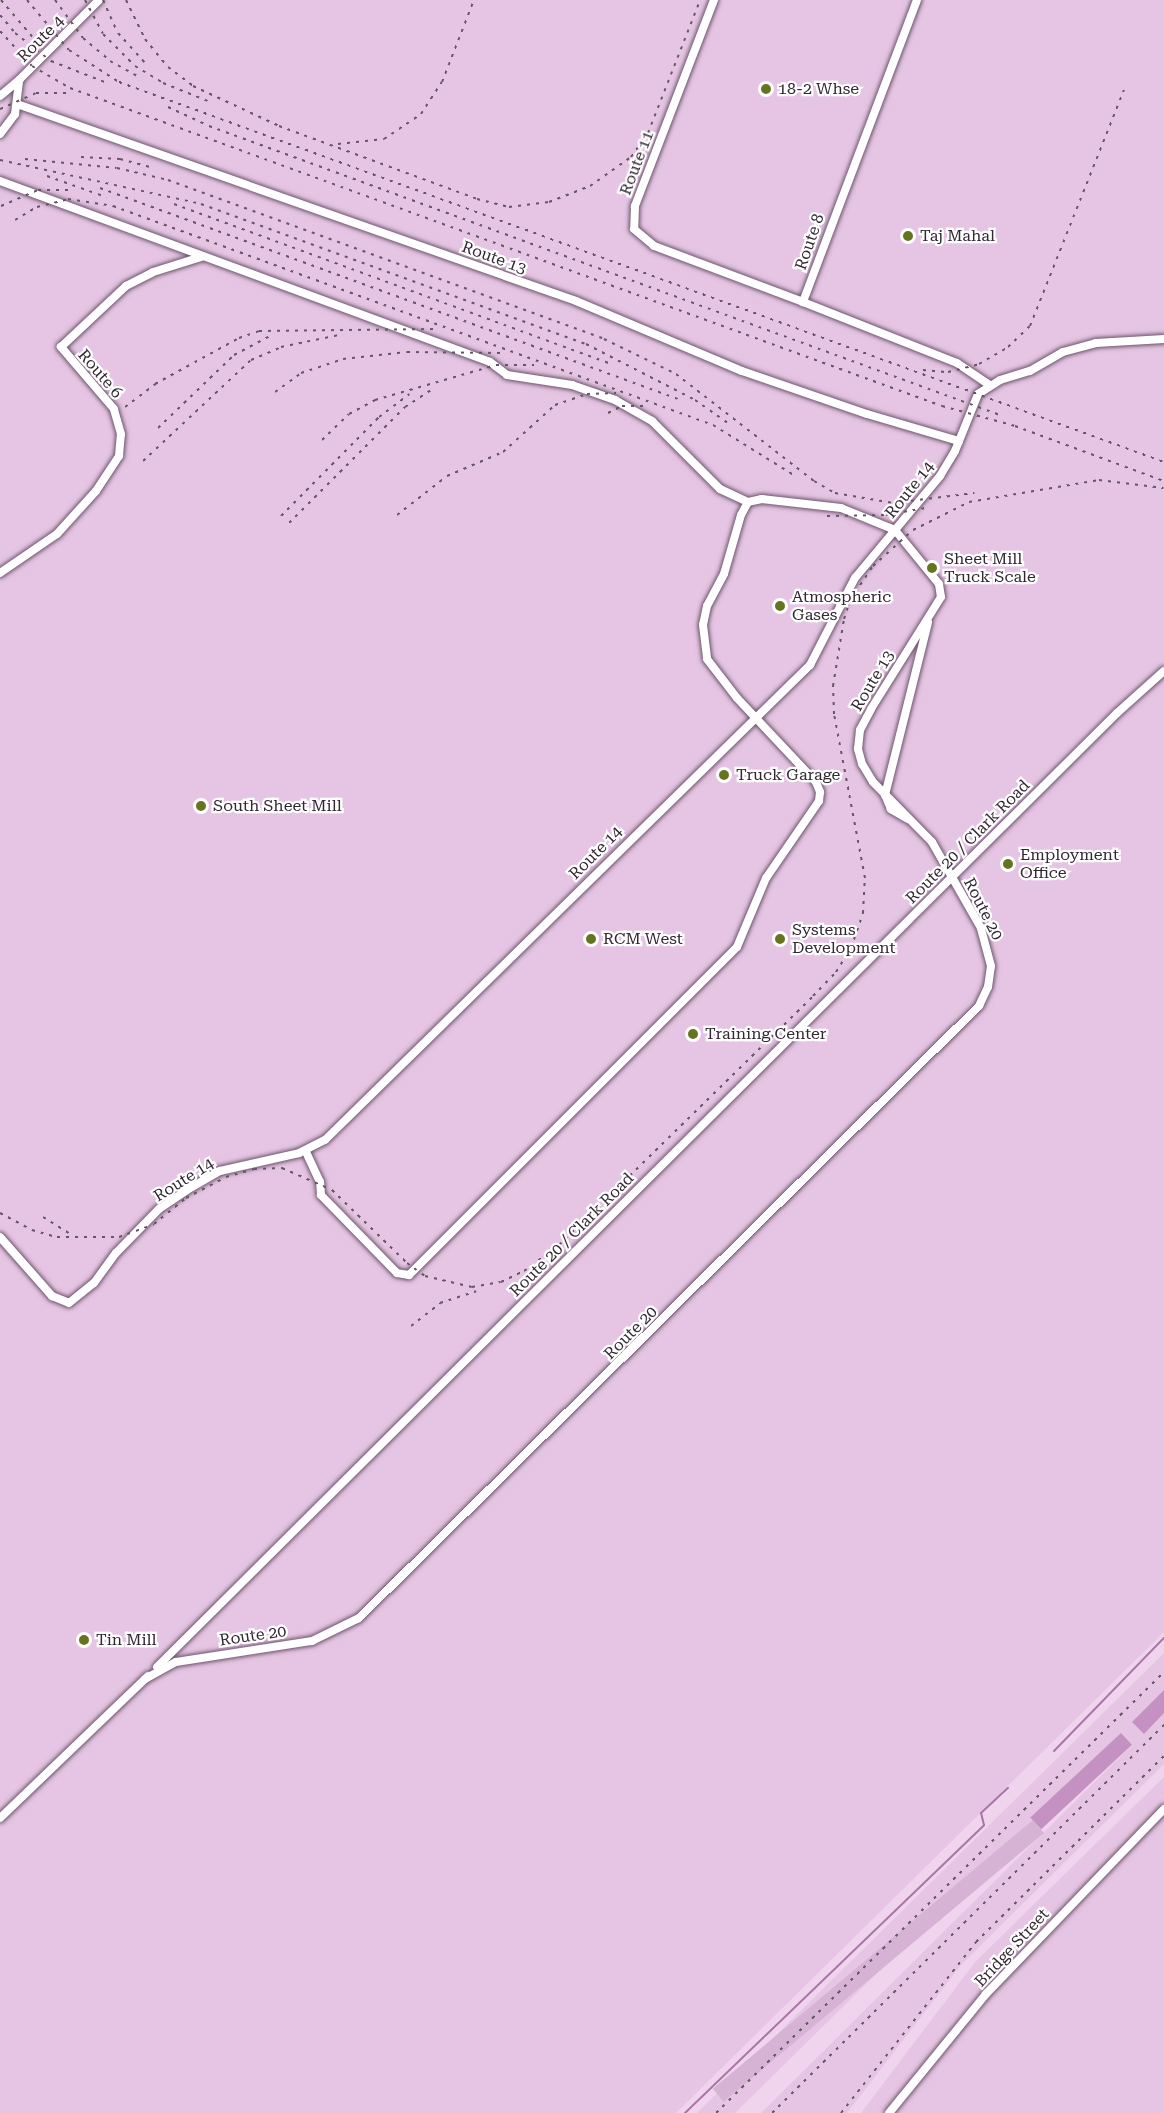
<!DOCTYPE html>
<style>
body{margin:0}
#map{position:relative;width:1164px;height:2113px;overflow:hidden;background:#f0d4ee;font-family:"Roboto Serif",serif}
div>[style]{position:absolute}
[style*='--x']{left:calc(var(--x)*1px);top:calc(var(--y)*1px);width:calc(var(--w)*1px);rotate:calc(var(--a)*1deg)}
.built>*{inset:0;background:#e5c5e3}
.green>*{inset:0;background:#d6b3d5;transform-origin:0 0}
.forest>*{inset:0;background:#c491c2;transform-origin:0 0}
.stream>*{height:2px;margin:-1px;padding:0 1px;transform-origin:1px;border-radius:1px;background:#a876a6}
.roads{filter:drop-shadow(0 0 2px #6d556c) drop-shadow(0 0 2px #6d556c)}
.street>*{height:8px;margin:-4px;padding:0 4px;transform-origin:4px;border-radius:4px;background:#fff}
.rail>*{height:2px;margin-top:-1px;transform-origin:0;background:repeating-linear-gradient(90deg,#655664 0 3px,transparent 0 9px)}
.dots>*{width:16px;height:16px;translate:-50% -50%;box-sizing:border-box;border:3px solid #fff;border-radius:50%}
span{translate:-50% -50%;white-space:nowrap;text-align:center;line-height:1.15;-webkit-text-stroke:4.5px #fff;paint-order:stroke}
.street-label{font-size:16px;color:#322832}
.poi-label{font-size:16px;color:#322832}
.left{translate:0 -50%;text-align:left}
</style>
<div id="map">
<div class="built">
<div style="clip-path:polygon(0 0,1164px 0,1164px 1632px,676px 2113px,0 2113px)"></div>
<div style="clip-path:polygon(1164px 1653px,1164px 1690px,1132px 1722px,1144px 1733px,1164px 1713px,1164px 1764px,961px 1965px,847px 2113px,761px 2113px,1132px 1745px,1121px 1733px,735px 2113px,697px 2113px)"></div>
<div style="clip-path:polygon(1164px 1777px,1164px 2113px,861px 2113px,975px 1962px)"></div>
</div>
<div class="green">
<div style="left:1033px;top:1820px;width:17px;height:418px;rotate:50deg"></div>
</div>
<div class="forest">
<div style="clip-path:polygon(1164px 1690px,1164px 1713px,1144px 1734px,1132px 1722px)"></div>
<div style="left:1121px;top:1733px;width:16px;height:124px;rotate:47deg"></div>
</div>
<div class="stream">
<div style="--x:1054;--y:1751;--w:158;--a:-45.8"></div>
<div style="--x:685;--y:2113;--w:415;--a:-43.9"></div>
<div style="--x:984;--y:1825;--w:12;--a:-104"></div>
<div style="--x:981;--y:1813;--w:37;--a:-43"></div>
</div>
<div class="roads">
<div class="street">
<div style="--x:714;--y:0;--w:221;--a:111"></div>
<div style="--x:635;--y:206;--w:23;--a:92"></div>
<div style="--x:634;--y:229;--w:26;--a:40"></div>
<div style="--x:654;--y:246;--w:159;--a:20.6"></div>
<div style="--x:917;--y:0;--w:323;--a:110.7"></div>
<div style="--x:803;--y:302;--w:166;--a:21.6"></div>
<div style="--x:957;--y:363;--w:40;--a:34"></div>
<div style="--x:0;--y:96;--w:25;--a:-40"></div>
<div style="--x:17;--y:104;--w:593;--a:19.41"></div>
<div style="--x:576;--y:301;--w:180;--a:22.9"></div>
<div style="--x:742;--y:371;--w:132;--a:19"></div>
<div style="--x:867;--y:414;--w:96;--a:16.4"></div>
<div style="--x:0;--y:134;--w:25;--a:-53"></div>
<div style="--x:15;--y:114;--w:34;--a:-83"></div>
<div style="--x:19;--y:80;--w:113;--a:-45"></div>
<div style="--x:0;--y:181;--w:522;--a:20.27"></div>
<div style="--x:490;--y:362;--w:21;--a:37"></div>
<div style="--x:507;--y:375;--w:66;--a:8.7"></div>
<div style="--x:572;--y:385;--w:46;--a:19.2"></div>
<div style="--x:615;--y:400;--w:43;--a:29.6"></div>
<div style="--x:652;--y:421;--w:96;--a:45"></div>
<div style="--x:720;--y:489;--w:31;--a:25"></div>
<div style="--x:0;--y:573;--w:69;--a:-34.4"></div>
<div style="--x:57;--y:534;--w:58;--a:-47.8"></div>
<div style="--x:96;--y:491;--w:42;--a:-56.7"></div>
<div style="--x:119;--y:456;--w:22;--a:-85"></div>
<div style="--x:121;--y:434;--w:26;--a:-106"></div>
<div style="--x:114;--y:409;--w:82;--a:-130.5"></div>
<div style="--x:61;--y:347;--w:89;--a:-43.2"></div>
<div style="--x:126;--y:286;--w:30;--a:-27"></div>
<div style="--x:153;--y:272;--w:50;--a:-17.4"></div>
<div style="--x:908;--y:819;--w:20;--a:-150"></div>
<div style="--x:891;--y:809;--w:15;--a:-113"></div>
<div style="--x:885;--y:795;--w:178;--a:-76"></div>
<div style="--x:0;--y:1237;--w:79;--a:48.6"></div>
<div style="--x:52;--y:1296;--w:18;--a:22"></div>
<div style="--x:69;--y:1303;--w:32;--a:-39"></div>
<div style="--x:94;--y:1283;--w:37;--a:-54"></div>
<div style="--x:116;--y:1253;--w:62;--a:-45.7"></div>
<div style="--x:159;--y:1209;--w:40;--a:-34"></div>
<div style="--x:192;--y:1187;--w:32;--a:-30"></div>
<div style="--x:220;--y:1171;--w:81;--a:-12.8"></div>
<div style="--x:299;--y:1153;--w:29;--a:-27"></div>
<div style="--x:325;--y:1140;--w:679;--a:-44.4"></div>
<div style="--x:810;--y:665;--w:98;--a:-62.7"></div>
<div style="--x:855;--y:578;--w:133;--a:-50.2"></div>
<div style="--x:940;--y:476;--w:29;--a:-59"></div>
<div style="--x:955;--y:451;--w:61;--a:-68"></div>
<div style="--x:978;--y:394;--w:26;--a:-32"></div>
<div style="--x:1000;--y:380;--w:31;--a:-17"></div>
<div style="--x:1030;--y:371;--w:38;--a:-30"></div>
<div style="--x:1063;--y:352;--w:34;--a:-15"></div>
<div style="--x:1096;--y:343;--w:68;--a:-3.4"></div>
<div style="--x:157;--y:1667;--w:1353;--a:-44.82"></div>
<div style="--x:1117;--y:713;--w:63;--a:-41.8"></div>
<div style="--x:145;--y:1679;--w:35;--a:-29"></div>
<div style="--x:176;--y:1662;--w:138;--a:-8.8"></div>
<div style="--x:312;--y:1641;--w:52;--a:-26.1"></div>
<div style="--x:359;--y:1618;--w:871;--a:-44.63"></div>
<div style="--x:979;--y:1006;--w:21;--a:-65"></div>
<div style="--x:988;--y:987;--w:21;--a:-82"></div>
<div style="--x:991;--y:966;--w:39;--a:-105"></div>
<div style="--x:981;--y:928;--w:99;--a:-119.7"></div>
<div style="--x:932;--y:842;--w:84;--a:-134.5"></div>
<div style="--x:873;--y:782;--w:21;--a:-121"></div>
<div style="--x:862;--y:764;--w:16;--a:-105"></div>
<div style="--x:858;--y:749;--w:19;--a:-84"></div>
<div style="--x:860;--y:730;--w:24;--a:-62"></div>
<div style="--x:871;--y:709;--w:132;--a:-58"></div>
<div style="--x:941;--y:597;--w:13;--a:-99"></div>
<div style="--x:939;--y:584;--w:70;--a:-129.2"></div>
<div style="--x:895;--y:530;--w:58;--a:-157.8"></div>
<div style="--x:841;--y:508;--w:80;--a:-173.5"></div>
<div style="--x:762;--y:499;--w:14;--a:168"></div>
<div style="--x:748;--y:502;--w:15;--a:118"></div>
<div style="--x:741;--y:515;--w:61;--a:106.1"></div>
<div style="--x:724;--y:574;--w:36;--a:118"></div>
<div style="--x:707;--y:606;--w:19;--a:102"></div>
<div style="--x:703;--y:625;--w:34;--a:83"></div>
<div style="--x:707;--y:659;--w:49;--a:52.4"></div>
<div style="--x:737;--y:698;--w:115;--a:46.8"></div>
<div style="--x:816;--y:782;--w:11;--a:68"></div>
<div style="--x:820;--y:792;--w:9;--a:96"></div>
<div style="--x:819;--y:801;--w:93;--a:124.5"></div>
<div style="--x:766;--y:878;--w:75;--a:112.8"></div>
<div style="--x:737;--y:947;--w:464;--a:135"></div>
<div style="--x:409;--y:1275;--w:12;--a:-171"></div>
<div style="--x:397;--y:1273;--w:109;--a:-134.3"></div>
<div style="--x:321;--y:1195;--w:13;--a:-94"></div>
<div style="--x:320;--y:1182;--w:35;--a:-115"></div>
<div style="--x:0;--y:1818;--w:205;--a:-43.8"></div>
<div style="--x:889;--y:2113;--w:154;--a:-50.8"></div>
<div style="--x:986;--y:1994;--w:257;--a:-46.1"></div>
</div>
</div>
<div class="rail">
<div style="--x:1;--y:0;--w:54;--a:49.5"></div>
<div style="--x:27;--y:0;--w:65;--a:50"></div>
<div style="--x:69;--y:50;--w:59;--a:32.6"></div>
<div style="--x:119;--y:82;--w:1112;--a:19.98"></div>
<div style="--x:55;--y:0;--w:47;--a:53.6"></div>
<div style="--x:83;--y:38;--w:35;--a:40"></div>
<div style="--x:110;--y:61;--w:33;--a:29"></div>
<div style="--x:85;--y:0;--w:38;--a:62"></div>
<div style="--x:103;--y:34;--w:45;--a:45"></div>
<div style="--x:135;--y:66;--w:33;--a:31"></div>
<div style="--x:163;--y:83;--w:48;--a:21.8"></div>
<div style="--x:103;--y:0;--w:36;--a:66"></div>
<div style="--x:118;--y:33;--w:42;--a:47.9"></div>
<div style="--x:126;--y:0;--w:43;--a:64"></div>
<div style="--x:145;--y:39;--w:36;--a:51"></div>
<div style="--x:168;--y:67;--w:31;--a:37"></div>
<div style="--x:193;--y:86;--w:95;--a:24.9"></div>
<div style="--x:279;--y:126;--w:211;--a:20.2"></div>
<div style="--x:477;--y:199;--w:33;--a:14"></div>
<div style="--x:509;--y:207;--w:40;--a:-7.1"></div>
<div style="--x:549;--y:202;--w:44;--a:-21.3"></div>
<div style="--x:590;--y:186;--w:50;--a:-35.3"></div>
<div style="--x:631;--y:157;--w:29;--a:-55"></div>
<div style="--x:648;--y:133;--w:143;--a:-68.6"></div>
<div style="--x:0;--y:15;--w:23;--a:50"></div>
<div style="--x:15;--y:33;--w:46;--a:37.9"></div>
<div style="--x:51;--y:61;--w:60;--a:21.4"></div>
<div style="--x:0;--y:31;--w:47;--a:47.6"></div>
<div style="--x:32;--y:66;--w:44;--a:30.1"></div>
<div style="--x:70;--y:88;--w:928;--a:20.04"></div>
<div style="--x:942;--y:406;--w:76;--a:15.3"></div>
<div style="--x:1015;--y:426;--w:159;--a:20.3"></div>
<div style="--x:168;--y:107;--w:45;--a:24.9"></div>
<div style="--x:209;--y:126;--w:842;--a:20.07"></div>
<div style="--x:0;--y:109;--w:39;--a:-24"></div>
<div style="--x:36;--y:93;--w:36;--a:0"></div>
<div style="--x:338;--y:144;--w:46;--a:-6.2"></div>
<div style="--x:384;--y:139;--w:45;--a:-34"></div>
<div style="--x:421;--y:114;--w:38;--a:-57"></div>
<div style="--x:442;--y:82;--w:88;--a:-68.7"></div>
<div style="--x:81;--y:157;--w:39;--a:3"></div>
<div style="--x:120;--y:159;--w:30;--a:15"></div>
<div style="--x:25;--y:159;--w:92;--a:5.6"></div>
<div style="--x:117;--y:168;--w:52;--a:13.2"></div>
<div style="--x:168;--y:180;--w:464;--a:20"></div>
<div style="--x:604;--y:339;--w:80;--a:25.9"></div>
<div style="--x:676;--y:374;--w:175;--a:37.8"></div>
<div style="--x:814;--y:481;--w:24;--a:30"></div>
<div style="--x:835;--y:493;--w:59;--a:9.8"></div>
<div style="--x:893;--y:503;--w:82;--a:-7"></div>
<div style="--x:0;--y:160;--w:206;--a:12.3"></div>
<div style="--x:201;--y:204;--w:410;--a:20"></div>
<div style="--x:586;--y:344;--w:123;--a:27.2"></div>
<div style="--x:695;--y:400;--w:39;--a:35"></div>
<div style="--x:47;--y:176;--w:63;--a:19.6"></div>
<div style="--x:100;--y:188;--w:615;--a:20.05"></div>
<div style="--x:174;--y:204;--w:465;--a:20.1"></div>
<div style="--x:1;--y:206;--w:40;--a:-23.4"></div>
<div style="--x:38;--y:190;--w:34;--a:0"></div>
<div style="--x:15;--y:220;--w:26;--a:-31"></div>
<div style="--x:37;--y:207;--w:32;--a:-14"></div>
<div style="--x:68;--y:199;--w:46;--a:8.8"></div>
<div style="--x:113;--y:206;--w:639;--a:20.05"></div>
<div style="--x:713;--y:425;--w:99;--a:31.8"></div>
<div style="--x:923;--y:370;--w:25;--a:5"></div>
<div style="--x:948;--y:372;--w:32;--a:-14"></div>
<div style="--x:979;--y:364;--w:34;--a:-30"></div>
<div style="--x:1008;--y:347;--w:30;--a:-44"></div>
<div style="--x:1030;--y:326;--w:254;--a:-68.3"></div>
<div style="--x:275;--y:392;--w:32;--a:-36"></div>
<div style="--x:301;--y:373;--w:44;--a:-18.4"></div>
<div style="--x:343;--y:359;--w:64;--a:-6.2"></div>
<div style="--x:407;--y:352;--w:96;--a:0.6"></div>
<div style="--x:125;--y:407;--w:38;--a:-37"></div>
<div style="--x:155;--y:384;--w:96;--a:-28.7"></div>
<div style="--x:239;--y:338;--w:21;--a:-19"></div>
<div style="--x:259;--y:331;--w:180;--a:-0.6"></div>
<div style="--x:608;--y:413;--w:16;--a:-27"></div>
<div style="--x:622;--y:406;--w:26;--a:0"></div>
<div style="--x:158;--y:428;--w:105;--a:-43.8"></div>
<div style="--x:234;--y:355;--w:43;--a:-27.8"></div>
<div style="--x:322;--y:440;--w:37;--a:-44"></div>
<div style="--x:349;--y:414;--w:30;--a:-28"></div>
<div style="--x:375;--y:400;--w:126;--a:-16.1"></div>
<div style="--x:496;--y:365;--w:38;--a:0"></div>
<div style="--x:143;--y:461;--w:148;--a:-43.1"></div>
<div style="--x:251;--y:360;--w:33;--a:-23"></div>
<div style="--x:281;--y:347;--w:59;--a:-11.7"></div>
<div style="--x:397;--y:515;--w:63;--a:-38"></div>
<div style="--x:447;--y:476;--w:61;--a:-23.2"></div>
<div style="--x:503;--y:452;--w:70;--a:-42.1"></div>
<div style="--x:555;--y:405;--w:34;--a:-19"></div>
<div style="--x:587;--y:394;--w:29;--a:-2"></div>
<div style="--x:281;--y:516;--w:139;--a:-45.3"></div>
<div style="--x:379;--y:417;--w:38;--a:-37"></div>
<div style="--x:827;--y:516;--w:59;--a:-1"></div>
<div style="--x:886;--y:515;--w:40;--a:-10"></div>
<div style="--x:289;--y:523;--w:164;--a:-45"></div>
<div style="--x:405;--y:407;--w:35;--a:-33"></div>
<div style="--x:0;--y:1213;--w:36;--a:28"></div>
<div style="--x:32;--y:1230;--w:26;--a:16"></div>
<div style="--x:57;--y:1237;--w:62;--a:0"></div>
<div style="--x:119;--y:1237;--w:37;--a:-20"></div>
<div style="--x:154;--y:1224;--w:41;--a:-39.1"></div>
<div style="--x:186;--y:1198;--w:45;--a:-27.7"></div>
<div style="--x:226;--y:1177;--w:29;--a:-16"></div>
<div style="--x:254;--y:1169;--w:28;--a:-2"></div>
<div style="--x:282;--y:1168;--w:55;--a:23.7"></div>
<div style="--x:332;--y:1190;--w:105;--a:44.2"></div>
<div style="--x:407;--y:1263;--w:22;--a:36"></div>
<div style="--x:425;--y:1276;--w:48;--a:13.2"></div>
<div style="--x:472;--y:1287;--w:29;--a:-10"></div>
<div style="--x:501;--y:1282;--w:25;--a:-26"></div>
<div style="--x:524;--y:1271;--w:44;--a:-36.6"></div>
<div style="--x:559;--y:1245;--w:356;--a:-44.4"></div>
<div style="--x:813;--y:996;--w:33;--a:-46"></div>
<div style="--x:836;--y:972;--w:28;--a:-58"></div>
<div style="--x:851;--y:948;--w:37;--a:-71"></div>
<div style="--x:863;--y:913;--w:35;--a:-87"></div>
<div style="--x:865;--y:878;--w:167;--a:-100.7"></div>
<div style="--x:834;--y:714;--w:28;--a:-92"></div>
<div style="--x:833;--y:686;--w:68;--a:-80.7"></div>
<div style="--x:844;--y:619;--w:20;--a:-72"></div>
<div style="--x:850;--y:600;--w:41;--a:-55.9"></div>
<div style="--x:873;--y:566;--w:54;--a:-42"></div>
<div style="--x:913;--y:530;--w:63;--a:-26.6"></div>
<div style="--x:969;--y:502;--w:132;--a:-9.6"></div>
<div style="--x:1099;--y:480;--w:65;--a:7"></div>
<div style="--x:43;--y:1217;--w:32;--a:32"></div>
<div style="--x:411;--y:1326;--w:37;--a:-38"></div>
<div style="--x:440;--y:1303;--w:38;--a:-18"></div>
<div style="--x:716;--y:2113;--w:629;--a:-44.55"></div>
<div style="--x:772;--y:2113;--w:552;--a:-44.71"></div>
<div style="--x:841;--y:2113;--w:218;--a:-51.7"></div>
<div style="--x:976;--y:1942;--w:264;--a:-44.7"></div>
</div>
<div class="dots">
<div style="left:766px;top:89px;background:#67741f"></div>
<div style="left:908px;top:236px;background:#67741f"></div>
<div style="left:932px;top:568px;background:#67741f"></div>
<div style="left:780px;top:606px;background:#67741f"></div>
<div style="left:724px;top:775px;background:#67741f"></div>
<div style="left:201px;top:806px;background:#67741f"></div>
<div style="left:1008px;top:864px;background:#67741f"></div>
<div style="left:591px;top:939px;background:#67741f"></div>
<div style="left:780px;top:939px;background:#67741f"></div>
<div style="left:693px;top:1034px;background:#67741f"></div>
<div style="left:84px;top:1640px;background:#67741f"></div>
</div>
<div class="street-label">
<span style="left:41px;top:39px;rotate:-45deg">Route 4</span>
<span style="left:637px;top:163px;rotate:-69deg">Route 11</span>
<span style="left:810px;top:242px;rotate:-71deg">Route 8</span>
<span style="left:494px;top:258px;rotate:20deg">Route 13</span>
<span style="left:100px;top:374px;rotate:49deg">Route 6</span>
<span style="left:910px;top:490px;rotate:-51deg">Route 14</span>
<span style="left:873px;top:681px;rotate:-59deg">Route 13</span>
<span style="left:968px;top:842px;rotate:-45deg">Route 20 / Clark Road</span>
<span style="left:596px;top:853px;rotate:-45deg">Route 14</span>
<span style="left:983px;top:909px;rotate:63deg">Route 20</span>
<span style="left:184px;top:1180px;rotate:-32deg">Route 14</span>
<span style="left:572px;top:1235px;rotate:-45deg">Route 20 / Clark Road</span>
<span style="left:631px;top:1333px;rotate:-45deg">Route 20</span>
<span style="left:253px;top:1636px;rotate:-8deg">Route 20</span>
<span style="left:1012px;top:1948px;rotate:-47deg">Bridge Street</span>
</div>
<div class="poi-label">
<span class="left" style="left:778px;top:89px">18-2 Whse</span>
<span class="left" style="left:920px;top:236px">Taj Mahal</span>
<span class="left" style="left:944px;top:568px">Sheet Mill<br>Truck Scale</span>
<span class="left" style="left:792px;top:606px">Atmospheric<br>Gases</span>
<span class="left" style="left:736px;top:775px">Truck Garage</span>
<span class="left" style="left:213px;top:806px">South Sheet Mill</span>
<span class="left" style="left:1020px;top:864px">Employment<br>Office</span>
<span class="left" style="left:792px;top:939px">Systems<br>Development</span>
<span class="left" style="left:603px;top:939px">RCM West</span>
<span class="left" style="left:705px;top:1034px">Training Center</span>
<span class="left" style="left:96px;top:1640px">Tin Mill</span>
</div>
</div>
